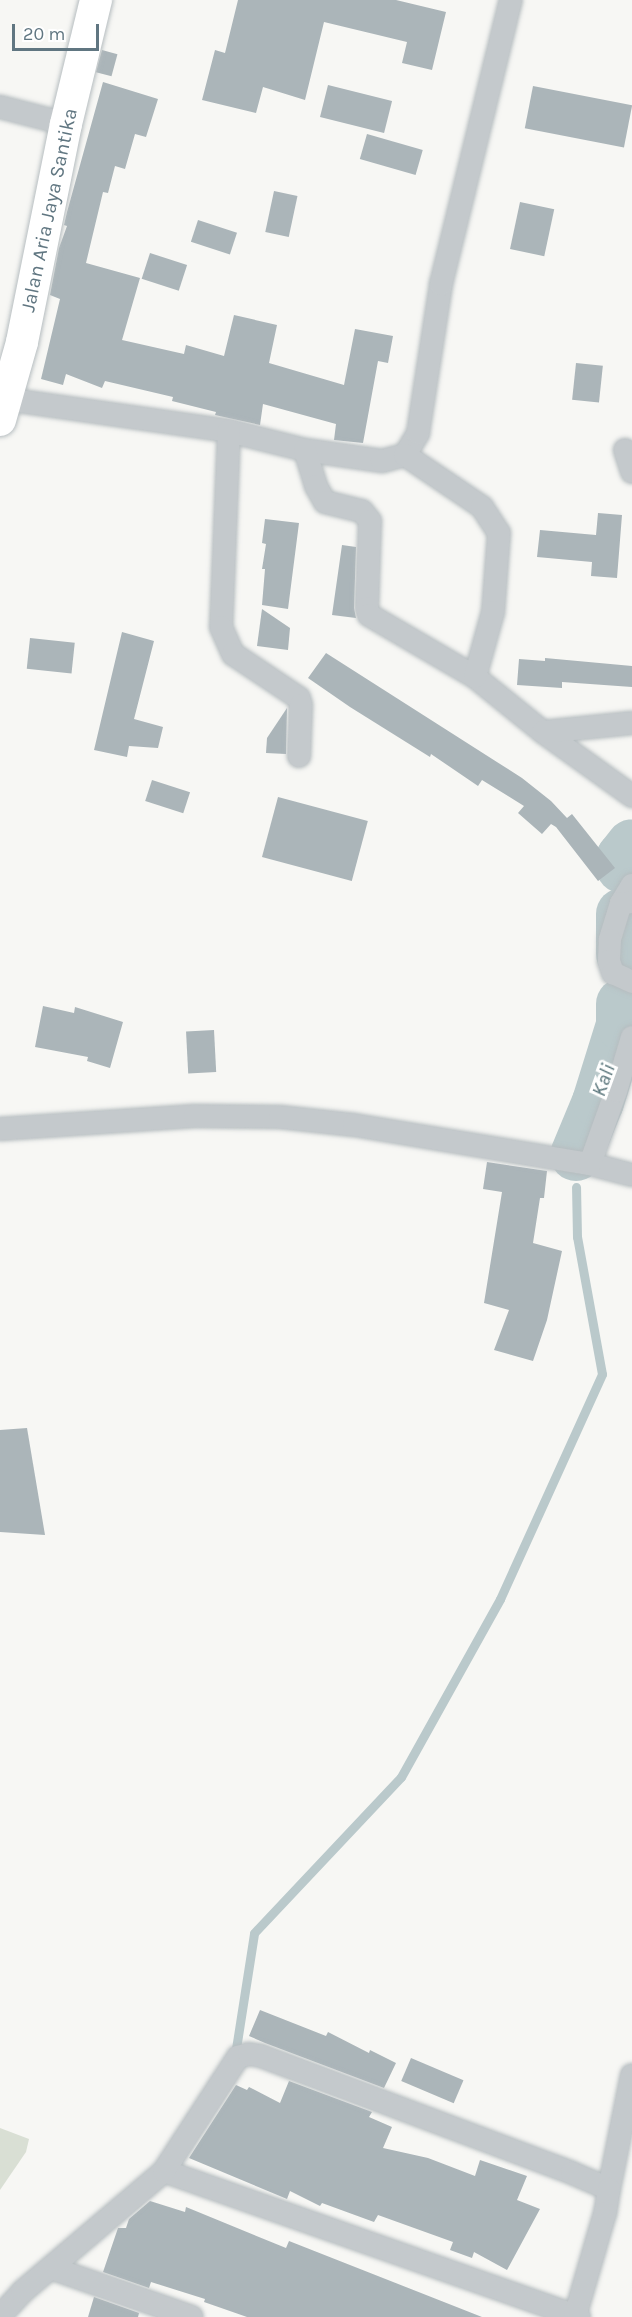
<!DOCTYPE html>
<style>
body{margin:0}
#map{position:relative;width:632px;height:2317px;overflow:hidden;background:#f7f7f4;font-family:Karla,sans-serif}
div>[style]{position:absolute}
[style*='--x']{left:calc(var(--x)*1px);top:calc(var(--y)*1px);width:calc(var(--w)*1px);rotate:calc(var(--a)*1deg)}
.green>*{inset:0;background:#d9dfd4}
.stream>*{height:9px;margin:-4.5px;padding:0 4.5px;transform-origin:4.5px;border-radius:4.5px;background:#bac9cb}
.river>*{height:52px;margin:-26px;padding:0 26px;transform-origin:26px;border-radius:26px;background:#bac9cb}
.building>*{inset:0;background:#abb5b9;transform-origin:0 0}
.roads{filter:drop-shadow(0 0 2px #b6bdc0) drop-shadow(0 0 2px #b6bdc0)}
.street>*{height:22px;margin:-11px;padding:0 11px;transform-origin:11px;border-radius:11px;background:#c4c9cc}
.secondary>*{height:32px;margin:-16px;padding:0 16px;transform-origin:16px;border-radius:16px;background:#fff}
span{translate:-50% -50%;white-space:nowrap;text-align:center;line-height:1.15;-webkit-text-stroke:6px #fff;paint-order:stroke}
.street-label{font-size:20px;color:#607681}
.water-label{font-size:21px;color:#5b767c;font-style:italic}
.scale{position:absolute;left:12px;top:24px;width:87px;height:27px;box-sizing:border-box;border:3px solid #607681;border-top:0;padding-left:8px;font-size:18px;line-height:21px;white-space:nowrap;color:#607681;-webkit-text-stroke:4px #fff;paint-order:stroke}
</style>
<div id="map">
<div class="green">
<div style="clip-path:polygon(0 2128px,29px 2139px,26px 2152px,0 2190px)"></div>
</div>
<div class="stream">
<div style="--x:235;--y:2055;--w:123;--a:-81.1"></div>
<div style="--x:254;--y:1933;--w:214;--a:-46.7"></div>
<div style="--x:401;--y:1777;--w:204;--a:-60.9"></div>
<div style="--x:500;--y:1599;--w:247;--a:-65.6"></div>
<div style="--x:602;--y:1374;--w:139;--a:-100.3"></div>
<div style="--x:577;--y:1237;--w:50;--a:-91.1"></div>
</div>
<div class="river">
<div style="--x:622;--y:867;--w:9;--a:-90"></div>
<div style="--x:622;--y:858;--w:16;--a:-52"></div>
<div style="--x:622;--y:914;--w:40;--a:90"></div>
<div style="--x:576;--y:1155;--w:57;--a:-67.5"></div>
<div style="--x:598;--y:1102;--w:81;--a:-72.7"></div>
<div style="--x:622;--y:1025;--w:21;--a:-90"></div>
</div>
<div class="building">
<div style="clip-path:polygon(238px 0,396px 0,446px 12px,432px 70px,402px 63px,407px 42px,324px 22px,305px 100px,263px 87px,256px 113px,202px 100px,215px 50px,225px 53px)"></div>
<div style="left:102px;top:50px;width:16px;height:23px;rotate:15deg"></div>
<div style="clip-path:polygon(103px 82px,158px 99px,146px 137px,135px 134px,125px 169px,115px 166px,108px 193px,103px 192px,86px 263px,140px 278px,122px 340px,184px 354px,186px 345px,224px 356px,234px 315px,277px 325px,269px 363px,344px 385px,355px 329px,393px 336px,388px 363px,378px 361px,363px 443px,334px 440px,336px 424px,263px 404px,260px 425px,215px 415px,216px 412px,172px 401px,173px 397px,105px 381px,102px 388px,66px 374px,63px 385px,41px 379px,60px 299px,50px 295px,59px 248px,67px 226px,64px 225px,67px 212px)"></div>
<div style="left:328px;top:85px;width:66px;height:33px;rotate:14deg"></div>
<div style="left:533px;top:86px;width:101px;height:43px;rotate:11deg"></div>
<div style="left:367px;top:134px;width:58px;height:26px;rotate:16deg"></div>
<div style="left:274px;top:191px;width:24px;height:42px;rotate:12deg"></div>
<div style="left:520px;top:202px;width:35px;height:48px;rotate:12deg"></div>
<div style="left:198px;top:220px;width:41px;height:23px;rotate:18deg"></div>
<div style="left:150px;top:253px;width:39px;height:27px;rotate:18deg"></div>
<div style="left:576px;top:363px;width:27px;height:37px;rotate:6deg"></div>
<div style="clip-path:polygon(598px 513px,622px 515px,617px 578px,591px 576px,592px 562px,537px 557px,540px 530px,596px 535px)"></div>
<div style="clip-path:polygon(265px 519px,299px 523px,288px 609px,262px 605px,265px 569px,262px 569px,266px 544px,262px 543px)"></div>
<div style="clip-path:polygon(342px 545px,356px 547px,354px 608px,356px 618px,332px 615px)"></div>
<div style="clip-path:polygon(262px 609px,290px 628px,288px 650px,257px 646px)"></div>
<div style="clip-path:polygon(122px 632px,154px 641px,134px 719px,163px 727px,158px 748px,129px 746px,127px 757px,94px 750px)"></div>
<div style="left:30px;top:638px;width:45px;height:31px;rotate:6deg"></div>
<div style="clip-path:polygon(326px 653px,522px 778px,551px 801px,567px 818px,572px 814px,615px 868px,598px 881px,556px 827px,551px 824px,542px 834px,518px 813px,524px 806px,482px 780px,478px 786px,431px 754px,430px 757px,350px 707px,308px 678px)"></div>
<div style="clip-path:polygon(545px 658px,632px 666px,632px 687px,562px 682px,562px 688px,517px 685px,519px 659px,545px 661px)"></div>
<div style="clip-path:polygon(287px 708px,286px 754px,266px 753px,267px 738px)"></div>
<div style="left:152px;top:780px;width:40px;height:22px;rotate:18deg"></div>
<div style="left:278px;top:797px;width:93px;height:62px;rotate:15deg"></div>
<div style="clip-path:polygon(43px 1006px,74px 1013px,75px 1007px,123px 1022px,110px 1068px,87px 1061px,88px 1057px,35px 1047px)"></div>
<div style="left:214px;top:1030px;width:42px;height:28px;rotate:87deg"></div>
<div style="clip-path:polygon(487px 1162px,547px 1171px,544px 1198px,540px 1198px,533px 1243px,562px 1251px,547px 1320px,533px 1361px,494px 1350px,509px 1310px,484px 1303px,502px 1192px,483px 1189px)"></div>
<div style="clip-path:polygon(27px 1428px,45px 1535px,0 1532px,0 1430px)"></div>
<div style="clip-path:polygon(260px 2010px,326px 2036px,328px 2032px,369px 2053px,370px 2050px,396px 2063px,384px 2088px,265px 2043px,249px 2036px)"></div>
<div style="left:411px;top:2058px;width:57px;height:25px;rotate:23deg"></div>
<div style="clip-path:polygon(289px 2081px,372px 2112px,369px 2117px,392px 2127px,383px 2148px,428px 2158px,475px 2176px,480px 2160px,527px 2176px,517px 2200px,540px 2209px,507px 2270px,474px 2252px,472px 2258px,450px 2250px,453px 2242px,378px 2215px,374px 2222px,322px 2203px,320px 2206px,290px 2191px,287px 2199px,189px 2158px,236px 2085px,247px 2090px,249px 2087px,280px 2103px)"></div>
<div style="clip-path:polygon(150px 2201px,185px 2212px,186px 2207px,286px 2248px,289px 2241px,482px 2317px,247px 2317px,204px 2302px,205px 2299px,151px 2282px,149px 2288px,103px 2272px,118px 2228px,126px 2228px,129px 2219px)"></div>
<div style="clip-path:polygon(94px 2297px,139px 2313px,138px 2317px,88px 2317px)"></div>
</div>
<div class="roads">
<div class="street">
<div style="--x:0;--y:107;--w:68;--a:14.4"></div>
<div style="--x:5;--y:399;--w:226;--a:8.1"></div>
<div style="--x:229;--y:431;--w:78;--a:14"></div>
<div style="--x:305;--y:450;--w:78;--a:8.1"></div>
<div style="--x:382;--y:461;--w:24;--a:-15"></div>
<div style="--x:405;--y:455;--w:26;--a:-59"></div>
<div style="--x:418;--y:433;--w:151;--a:-81.2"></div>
<div style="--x:441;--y:284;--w:292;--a:-76.2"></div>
<div style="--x:229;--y:431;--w:196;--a:92.3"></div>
<div style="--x:221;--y:627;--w:30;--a:66"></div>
<div style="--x:233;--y:654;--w:79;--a:33.7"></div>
<div style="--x:299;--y:698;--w:7;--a:74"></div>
<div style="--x:301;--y:705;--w:51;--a:92.2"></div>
<div style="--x:305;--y:450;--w:38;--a:73"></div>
<div style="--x:316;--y:486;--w:18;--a:61"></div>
<div style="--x:325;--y:502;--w:38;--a:14"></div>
<div style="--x:362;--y:511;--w:13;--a:51"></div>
<div style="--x:370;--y:521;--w:87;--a:92"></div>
<div style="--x:367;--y:608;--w:7;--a:74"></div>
<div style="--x:369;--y:615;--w:123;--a:30.3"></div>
<div style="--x:475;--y:677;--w:87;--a:39"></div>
<div style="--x:543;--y:732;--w:110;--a:35.7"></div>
<div style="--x:625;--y:450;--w:23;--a:72"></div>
<div style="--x:405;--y:455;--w:93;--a:34"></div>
<div style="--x:482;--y:507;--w:31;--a:57"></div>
<div style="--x:499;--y:533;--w:79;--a:94.3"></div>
<div style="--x:493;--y:612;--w:67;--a:105.5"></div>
<div style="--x:543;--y:732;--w:89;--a:-5.8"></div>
<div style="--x:632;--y:885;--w:21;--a:121"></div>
<div style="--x:621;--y:903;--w:11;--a:-5"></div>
<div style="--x:621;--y:903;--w:39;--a:107"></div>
<div style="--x:610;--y:940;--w:21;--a:93"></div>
<div style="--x:609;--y:961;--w:13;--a:72"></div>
<div style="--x:613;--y:973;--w:21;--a:25"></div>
<div style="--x:0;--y:1129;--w:195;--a:-3.8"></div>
<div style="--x:195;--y:1116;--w:85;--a:0.7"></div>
<div style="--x:280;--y:1117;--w:74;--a:6.2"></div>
<div style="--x:354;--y:1125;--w:239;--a:9.4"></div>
<div style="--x:590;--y:1164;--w:43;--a:14.7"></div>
<div style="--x:590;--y:1164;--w:77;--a:-70.4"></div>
<div style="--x:616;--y:1091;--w:56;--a:-73.5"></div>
<div style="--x:164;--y:2171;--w:440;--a:19.4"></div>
<div style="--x:609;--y:2189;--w:116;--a:-78.6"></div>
<div style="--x:51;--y:2268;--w:149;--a:19.2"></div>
<div style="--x:0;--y:2316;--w:33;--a:-47"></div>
<div style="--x:22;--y:2292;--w:187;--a:-40.4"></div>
<div style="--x:164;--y:2171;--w:136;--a:-57"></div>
<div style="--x:238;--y:2057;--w:11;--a:-15"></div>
<div style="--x:249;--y:2054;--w:12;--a:9"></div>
<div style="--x:261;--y:2056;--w:332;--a:20.6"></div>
<div style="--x:572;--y:2173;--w:40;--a:23.4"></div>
<div style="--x:609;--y:2189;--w:24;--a:99"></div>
<div style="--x:605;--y:2213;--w:107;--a:106.2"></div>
</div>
<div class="secondary">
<div style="--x:0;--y:420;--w:81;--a:-74.2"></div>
<div style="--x:22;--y:342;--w:222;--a:-78.6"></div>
<div style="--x:66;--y:124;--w:128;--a:-76.4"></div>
</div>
</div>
<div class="street-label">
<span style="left:49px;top:210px;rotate:-78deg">Jalan Aria Jaya Santika</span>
</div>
<div class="water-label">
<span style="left:603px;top:1080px;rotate:-70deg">Kali</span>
</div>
<div class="scale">20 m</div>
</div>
